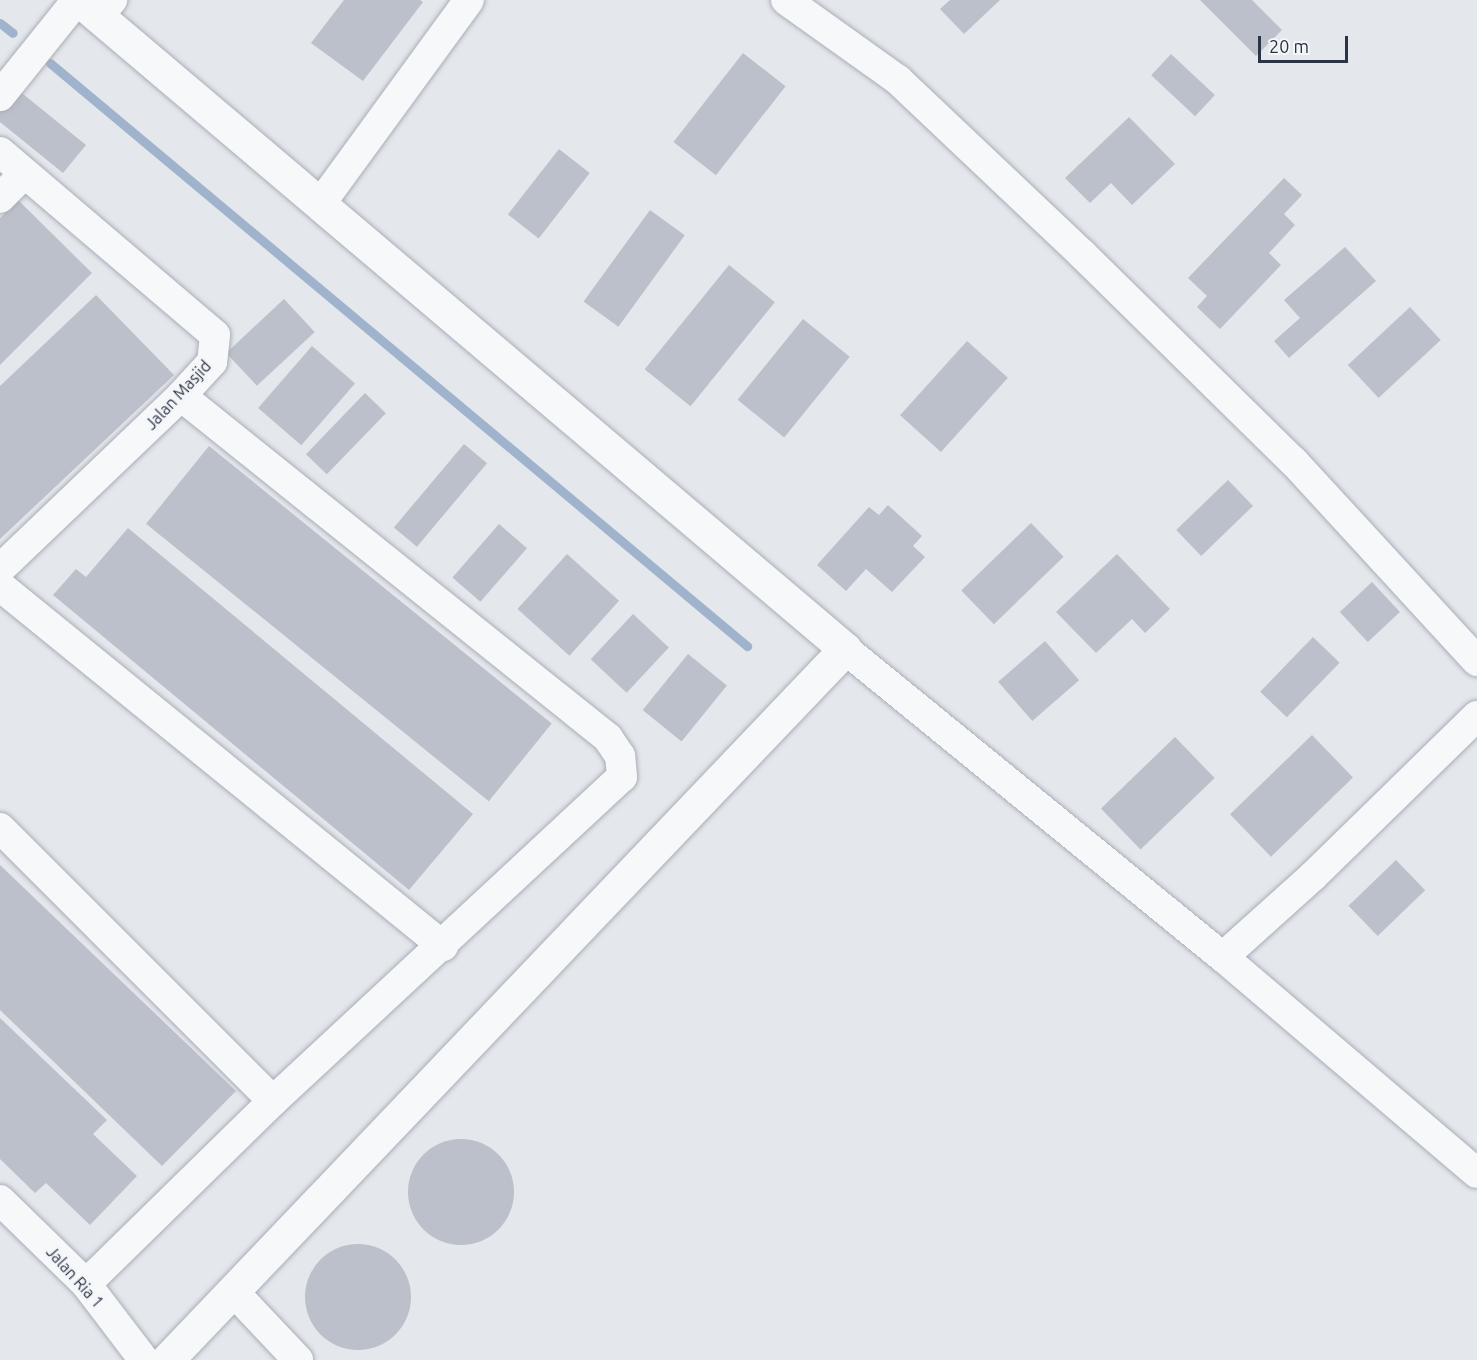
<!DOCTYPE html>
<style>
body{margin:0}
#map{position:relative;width:1477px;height:1360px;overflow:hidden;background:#e4e7ec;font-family:Ubuntu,sans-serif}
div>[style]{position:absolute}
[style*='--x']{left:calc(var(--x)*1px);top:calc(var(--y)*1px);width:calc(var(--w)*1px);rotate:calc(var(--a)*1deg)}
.stream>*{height:9px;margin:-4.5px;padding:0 4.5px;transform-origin:4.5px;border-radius:4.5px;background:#9fb4cc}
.building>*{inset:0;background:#bbc0ca;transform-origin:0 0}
.round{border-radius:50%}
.roads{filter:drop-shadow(0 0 2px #a9aeb7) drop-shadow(0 0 2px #a9aeb7)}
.minor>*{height:30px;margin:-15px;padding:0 15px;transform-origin:15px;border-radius:15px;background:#f7f8fa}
.tertiary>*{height:33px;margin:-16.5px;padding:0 16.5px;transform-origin:16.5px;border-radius:16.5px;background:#f7f8fa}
span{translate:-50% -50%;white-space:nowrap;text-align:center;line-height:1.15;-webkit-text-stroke:6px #f4f6f9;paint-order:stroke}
.street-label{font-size:16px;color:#2b3445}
.scale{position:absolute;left:1258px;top:36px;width:90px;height:27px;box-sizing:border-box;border:3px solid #2b3445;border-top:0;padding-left:8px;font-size:18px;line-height:21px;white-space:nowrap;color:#2b3445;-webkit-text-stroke:4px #f4f6f9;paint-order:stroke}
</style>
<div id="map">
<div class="stream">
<div style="--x:0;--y:23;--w:16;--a:38"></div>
<div style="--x:50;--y:63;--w:909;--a:39.91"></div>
</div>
<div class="building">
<div style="clip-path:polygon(344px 0,420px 0,423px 2px,363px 81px,311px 43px)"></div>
<div style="clip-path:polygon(950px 0,1000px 0,964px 34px,940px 9px)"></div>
<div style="clip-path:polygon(1200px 0,1252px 0,1282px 30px,1256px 56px)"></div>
<div style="left:743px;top:53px;width:54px;height:113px;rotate:38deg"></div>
<div style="left:1171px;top:54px;width:60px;height:29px;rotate:43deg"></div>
<div style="clip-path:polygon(18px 90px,86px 145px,63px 173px,0 122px,0 112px)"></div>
<div style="clip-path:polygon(1129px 117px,1175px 164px,1132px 205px,1111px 183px,1090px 203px,1065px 178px)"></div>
<div style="left:559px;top:149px;width:39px;height:83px;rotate:38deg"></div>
<div style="clip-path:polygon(1284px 178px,1302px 195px,1284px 214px,1295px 225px,1269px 253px,1281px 265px,1220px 329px,1197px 307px,1207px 296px,1188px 278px)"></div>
<div style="clip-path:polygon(18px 200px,92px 273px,0 365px,0 218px)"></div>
<div style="left:650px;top:210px;width:43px;height:113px;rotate:36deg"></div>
<div style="clip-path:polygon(1345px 247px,1376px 281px,1289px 358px,1274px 341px,1300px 318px,1284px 300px)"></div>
<div style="left:729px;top:265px;width:59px;height:134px;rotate:39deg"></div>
<div style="clip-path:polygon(96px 295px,174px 375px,0 539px,0 386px)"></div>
<div style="left:284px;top:299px;width:45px;height:79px;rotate:47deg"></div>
<div style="left:1410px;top:307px;width:45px;height:85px;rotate:47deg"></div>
<div style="left:803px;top:319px;width:60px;height:104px;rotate:39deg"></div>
<div style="left:967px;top:341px;width:55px;height:100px;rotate:42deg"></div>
<div style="left:312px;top:346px;width:57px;height:82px;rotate:41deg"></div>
<div style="left:365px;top:393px;width:29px;height:85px;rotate:44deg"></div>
<div style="left:464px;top:444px;width:30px;height:109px;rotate:40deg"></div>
<div style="left:209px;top:446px;width:441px;height:100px;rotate:39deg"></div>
<div style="left:1228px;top:480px;width:36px;height:72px;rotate:46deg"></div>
<div style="clip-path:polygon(888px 505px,922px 536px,913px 546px,925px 557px,892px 592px,866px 569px,846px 591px,817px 565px,869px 507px,879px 515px)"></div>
<div style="left:1031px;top:523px;width:47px;height:97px;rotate:46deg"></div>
<div style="left:499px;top:524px;width:37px;height:71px;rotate:41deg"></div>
<div style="clip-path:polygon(128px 528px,473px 814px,409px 890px,53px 595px,76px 569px,86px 577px)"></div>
<div style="left:567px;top:554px;width:70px;height:74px;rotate:42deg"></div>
<div style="clip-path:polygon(1117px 554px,1170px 609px,1145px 633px,1132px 619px,1096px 653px,1056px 612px)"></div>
<div style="left:1372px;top:582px;width:41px;height:44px;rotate:47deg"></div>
<div style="left:633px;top:614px;width:49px;height:62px;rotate:43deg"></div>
<div style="left:1313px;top:637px;width:37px;height:76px;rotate:44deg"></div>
<div style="left:1045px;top:641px;width:52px;height:62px;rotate:49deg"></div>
<div style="left:688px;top:654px;width:50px;height:72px;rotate:39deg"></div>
<div style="left:1312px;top:735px;width:59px;height:114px;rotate:46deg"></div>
<div style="left:1175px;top:737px;width:57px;height:103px;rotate:46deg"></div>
<div style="left:1396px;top:860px;width:42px;height:66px;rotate:46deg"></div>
<div style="clip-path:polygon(0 865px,236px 1091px,162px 1166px,0 1010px)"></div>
<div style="clip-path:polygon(0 1018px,107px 1120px,93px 1134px,137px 1176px,90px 1225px,46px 1183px,35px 1193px,0 1159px)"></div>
<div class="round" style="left:408px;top:1139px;width:106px;height:106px"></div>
<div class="round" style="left:305px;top:1244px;width:106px;height:106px"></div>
</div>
<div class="roads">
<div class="minor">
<div style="--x:786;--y:0;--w:138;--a:35.5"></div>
<div style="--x:898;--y:80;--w:253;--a:43.4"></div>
<div style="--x:1082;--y:254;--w:296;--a:44.5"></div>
<div style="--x:1293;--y:461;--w:272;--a:47.4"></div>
<div style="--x:99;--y:16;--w:21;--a:-51"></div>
<div style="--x:0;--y:96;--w:123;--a:-51.3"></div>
<div style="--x:0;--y:152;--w:282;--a:40.4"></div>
<div style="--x:215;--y:335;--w:27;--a:96"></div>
<div style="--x:212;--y:362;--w:46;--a:132.4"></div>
<div style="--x:181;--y:396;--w:250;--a:136.3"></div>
<div style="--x:0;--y:198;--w:35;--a:-45"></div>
<div style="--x:321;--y:203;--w:251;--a:-53.9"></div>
<div style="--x:0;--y:586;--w:571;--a:39.1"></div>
<div style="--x:845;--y:649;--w:488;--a:39.2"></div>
<div style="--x:1223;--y:957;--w:333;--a:40.4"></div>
<div style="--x:0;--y:828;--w:386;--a:45"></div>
<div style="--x:1223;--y:957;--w:121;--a:-42"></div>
<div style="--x:1313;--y:876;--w:229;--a:-44.3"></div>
<div style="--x:0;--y:1200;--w:120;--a:44.3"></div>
<div style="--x:86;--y:1284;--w:96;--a:52.7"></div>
<div style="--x:86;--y:1284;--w:262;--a:-44.4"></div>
<div style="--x:273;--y:1101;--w:476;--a:-42.9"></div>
<div style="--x:622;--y:777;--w:21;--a:-95"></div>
<div style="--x:620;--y:756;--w:22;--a:-124"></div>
<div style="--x:608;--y:738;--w:547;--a:-141.31"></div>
<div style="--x:233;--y:1291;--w:95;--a:46.7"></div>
</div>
<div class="tertiary">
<div style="--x:79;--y:0;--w:1004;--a:40.27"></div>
<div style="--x:845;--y:649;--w:982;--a:133.64"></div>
</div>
</div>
<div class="street-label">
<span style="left:178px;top:395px;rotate:-47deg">Jalan Masjid</span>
<span style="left:75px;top:1277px;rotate:48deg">Jalan Ria 1</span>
</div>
<div class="scale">20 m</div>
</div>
